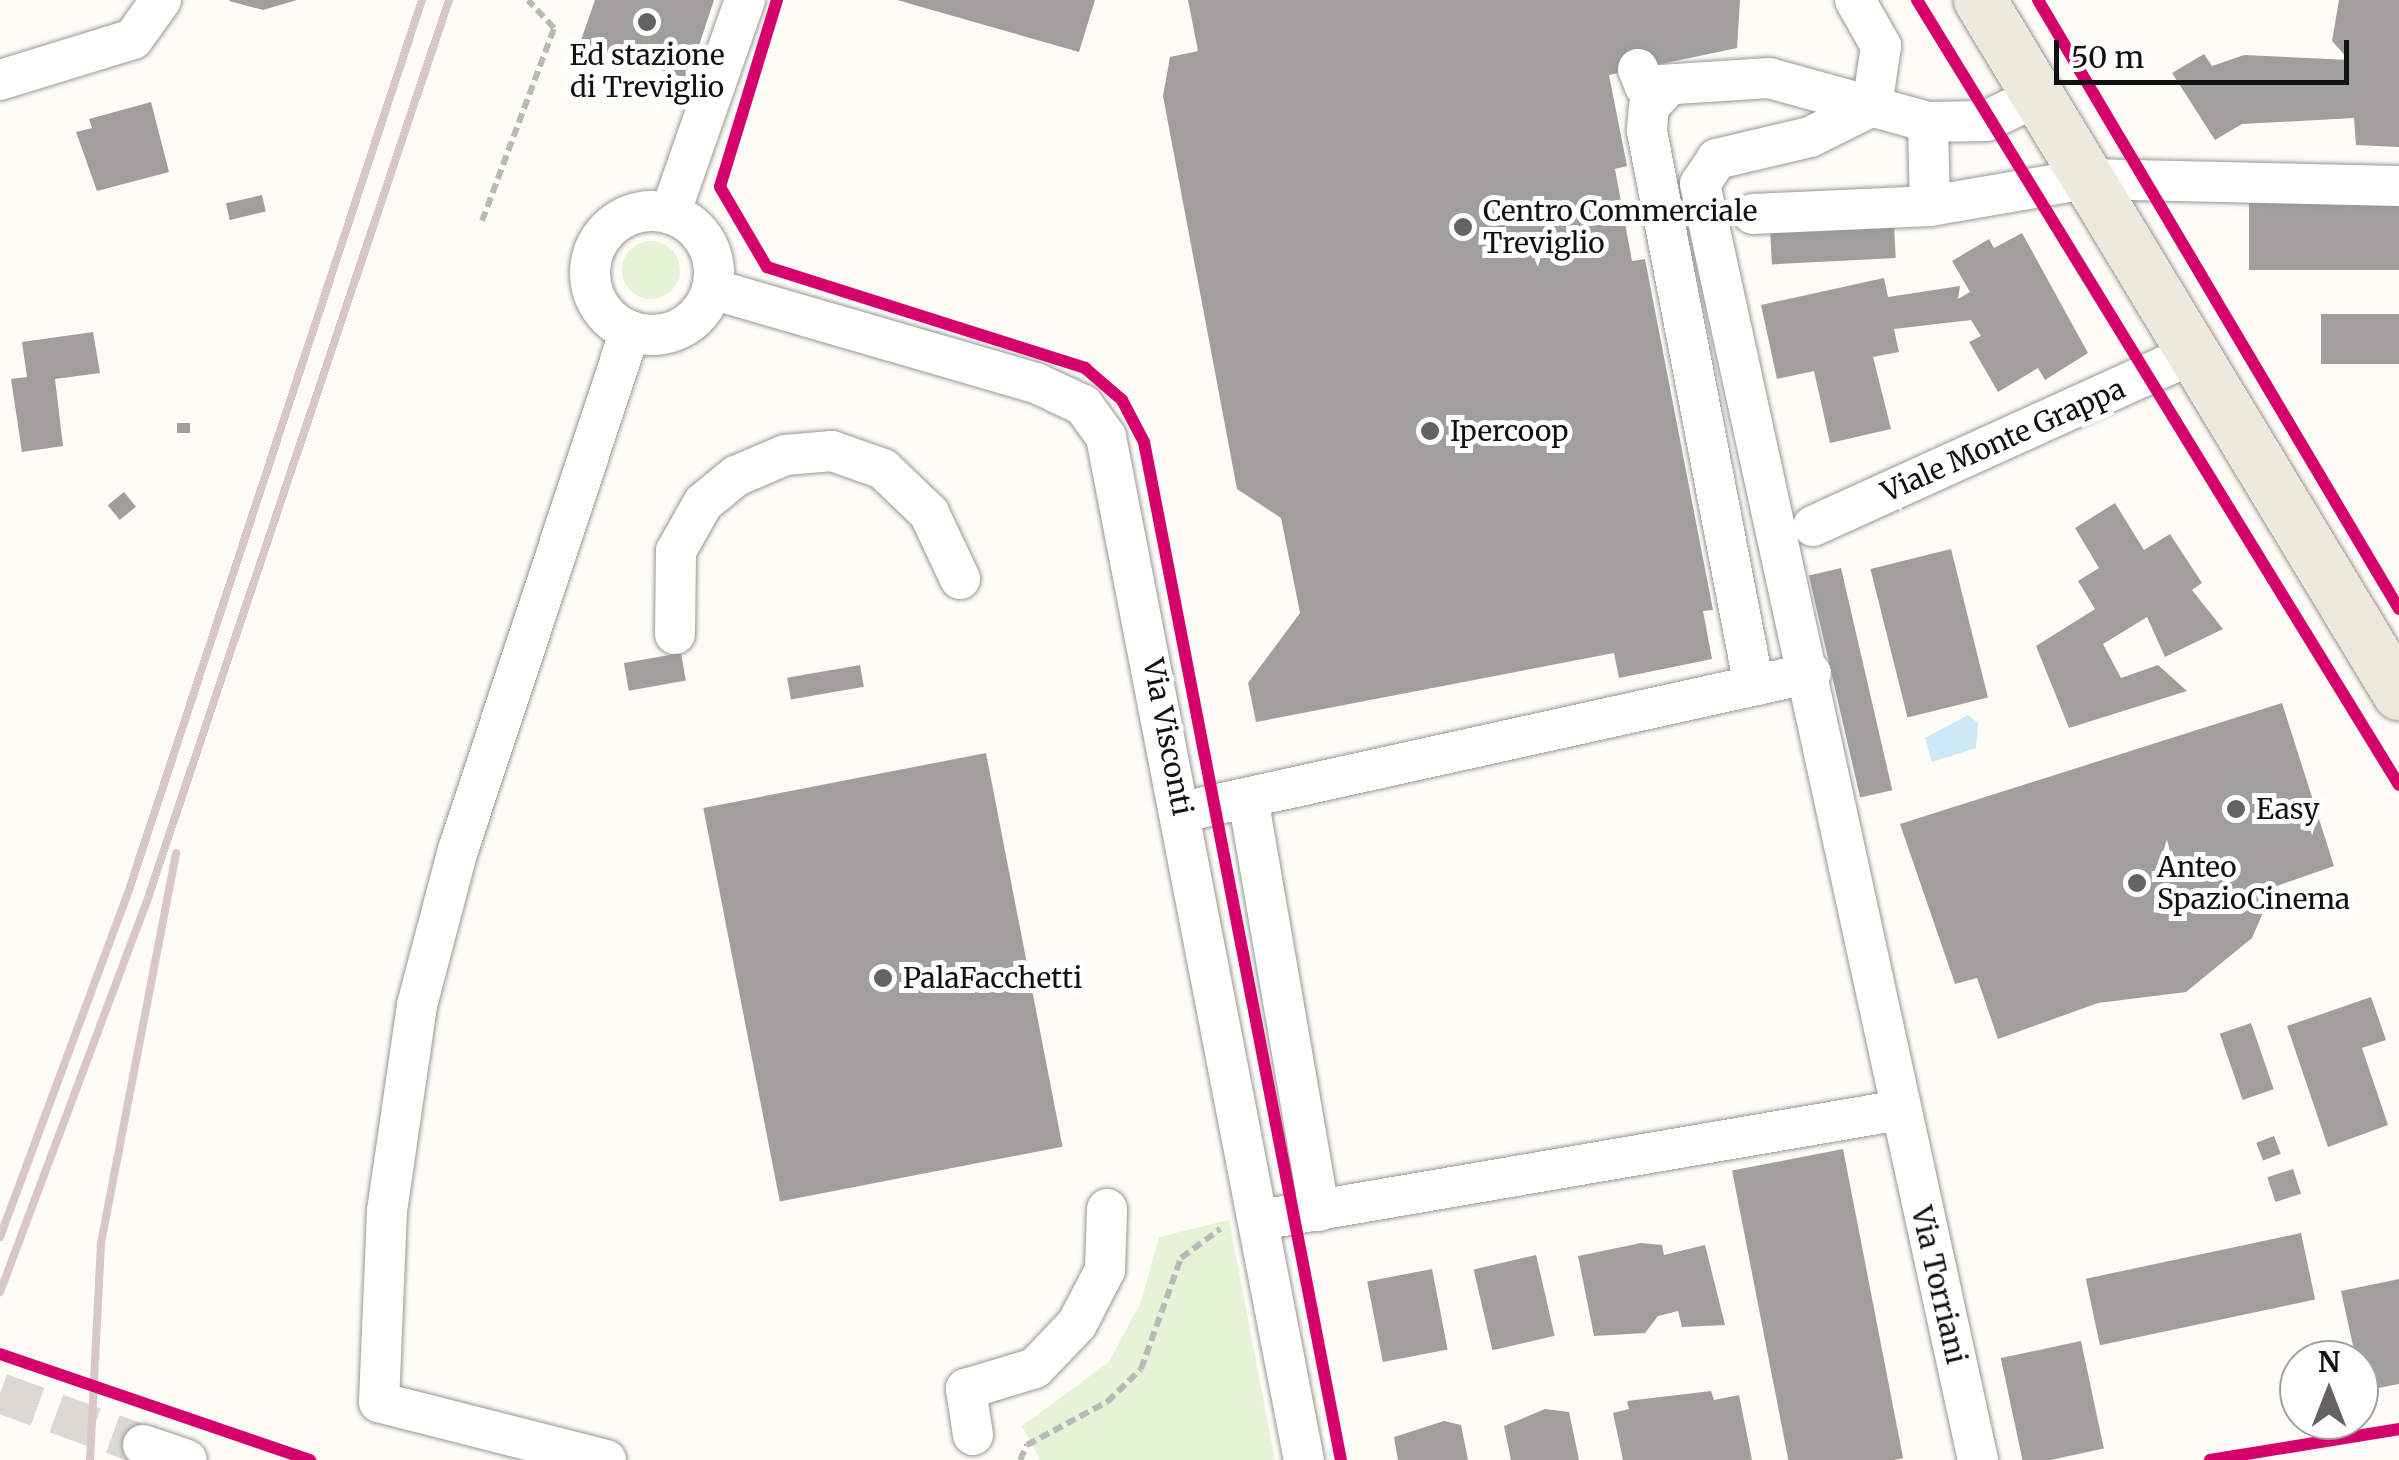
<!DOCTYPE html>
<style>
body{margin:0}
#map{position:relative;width:2399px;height:1460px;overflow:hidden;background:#fdfcf7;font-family:Merriweather,serif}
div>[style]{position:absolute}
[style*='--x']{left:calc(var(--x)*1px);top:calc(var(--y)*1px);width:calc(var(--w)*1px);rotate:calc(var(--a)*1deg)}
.green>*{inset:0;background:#e7f3d7}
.round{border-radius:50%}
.water>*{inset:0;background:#cde8f7}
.building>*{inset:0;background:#a19f9c;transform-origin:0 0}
.minor-tunnel>*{height:40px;margin-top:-20px;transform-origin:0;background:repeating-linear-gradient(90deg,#dad9d4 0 40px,transparent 0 60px)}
.path>*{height:6px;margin-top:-3px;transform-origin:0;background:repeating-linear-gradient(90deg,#b9b9b8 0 10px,transparent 0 15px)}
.roads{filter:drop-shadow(0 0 2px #979795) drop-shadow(0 0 2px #979795)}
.minor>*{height:40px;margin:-20px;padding:0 20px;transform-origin:20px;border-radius:20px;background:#fffffe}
.minor>.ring{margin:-20px;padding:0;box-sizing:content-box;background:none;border:40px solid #fffffe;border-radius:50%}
.major>*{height:52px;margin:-26px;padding:0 26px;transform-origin:26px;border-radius:26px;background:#ede9dc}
.rail>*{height:8px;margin:-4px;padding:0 4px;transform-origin:4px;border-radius:4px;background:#d9c6c7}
.cycleway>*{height:12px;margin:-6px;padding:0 6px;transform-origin:6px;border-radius:6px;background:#d6006c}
.dots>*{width:28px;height:28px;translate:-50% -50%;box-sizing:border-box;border:5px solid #fff;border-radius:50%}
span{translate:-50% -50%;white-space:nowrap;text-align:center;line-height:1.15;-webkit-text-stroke:10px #fff;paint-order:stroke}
.poi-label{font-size:28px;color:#111}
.left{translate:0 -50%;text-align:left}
.street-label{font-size:28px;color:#111}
.north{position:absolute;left:2279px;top:1340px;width:100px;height:100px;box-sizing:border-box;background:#fff;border:2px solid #a0a0a0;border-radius:50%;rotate:0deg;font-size:28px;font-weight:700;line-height:40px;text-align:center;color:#111}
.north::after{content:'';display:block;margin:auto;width:35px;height:45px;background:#646362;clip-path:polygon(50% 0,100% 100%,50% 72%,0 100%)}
.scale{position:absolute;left:2054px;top:40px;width:295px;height:45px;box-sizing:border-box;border:5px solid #111;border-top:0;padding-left:12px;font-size:30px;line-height:35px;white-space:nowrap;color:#111;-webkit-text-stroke:8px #fff;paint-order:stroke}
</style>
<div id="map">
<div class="green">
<div class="round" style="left:622px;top:241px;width:58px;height:58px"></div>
<div style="clip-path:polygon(1229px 1220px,1275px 1460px,1040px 1460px,1022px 1426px,1109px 1362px,1141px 1302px,1159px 1237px)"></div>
</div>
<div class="water">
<div style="clip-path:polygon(1968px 715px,1978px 723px,1976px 748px,1932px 762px,1925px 738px)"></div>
</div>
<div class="building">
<div style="clip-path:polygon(297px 0,263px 10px,229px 1px,230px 0)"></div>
<div style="clip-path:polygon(595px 0,714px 0,688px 79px,580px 43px)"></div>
<div style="clip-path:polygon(897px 0,1095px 0,1079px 52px)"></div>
<div style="clip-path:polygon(1188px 0,1740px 0,1737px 48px,1609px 75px,1627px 166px,1615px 169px,1632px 261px,1645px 259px,1713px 610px,1703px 611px,1712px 659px,1619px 678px,1614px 653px,1256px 722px,1248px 683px,1300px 613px,1281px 518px,1237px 489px,1163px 96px,1170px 57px,1198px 51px)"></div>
<div style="clip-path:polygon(2339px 0,2399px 0,2399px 147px,2356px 145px,2354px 118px,2242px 124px,2215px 140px,2172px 73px,2204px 54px,2212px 66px,2244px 55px,2349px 60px,2332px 41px)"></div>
<div style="clip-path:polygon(151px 102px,169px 172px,97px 191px,76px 132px,92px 128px,89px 119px)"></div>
<div style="left:262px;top:195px;width:17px;height:37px;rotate:77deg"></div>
<div style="left:2399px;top:203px;width:67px;height:150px;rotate:90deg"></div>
<div style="left:1894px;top:225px;width:33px;height:124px;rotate:87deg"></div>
<div style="clip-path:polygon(2022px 233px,2088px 353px,2045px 380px,2038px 368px,1998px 392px,1969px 342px,1981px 336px,1971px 320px,1894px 329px,1899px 352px,1873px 357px,1891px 429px,1830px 443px,1814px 371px,1777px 379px,1761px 305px,1884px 278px,1888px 297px,1960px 286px,1958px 299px,1970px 292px,1952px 261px,1989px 239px,1994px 248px)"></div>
<div style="left:2399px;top:314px;width:50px;height:78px;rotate:90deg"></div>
<div style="clip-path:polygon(93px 332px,100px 373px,55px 379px,63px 446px,22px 452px,11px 379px,27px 377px,22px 342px)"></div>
<div style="left:177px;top:423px;width:13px;height:10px"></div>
<div style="left:124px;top:492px;width:19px;height:21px;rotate:51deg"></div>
<div style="clip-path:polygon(2115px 503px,2144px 550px,2170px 534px,2202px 583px,2192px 590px,2223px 629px,2165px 657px,2147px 617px,2103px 644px,2121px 678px,2158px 665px,2187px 691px,2069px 728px,2036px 646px,2095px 609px,2078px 581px,2099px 568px,2075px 528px)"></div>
<div style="left:1951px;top:549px;width:153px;height:83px;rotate:76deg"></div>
<div style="left:1841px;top:568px;width:228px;height:33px;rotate:77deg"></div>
<div style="left:681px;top:653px;width:28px;height:58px;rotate:80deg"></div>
<div style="left:860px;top:665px;width:22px;height:74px;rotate:80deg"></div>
<div style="clip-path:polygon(2282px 703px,2334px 866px,2274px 887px,2252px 938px,2186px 992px,2098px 1003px,1998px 1039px,1977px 978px,1955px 984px,1900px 824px)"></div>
<div style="left:986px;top:753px;width:401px;height:288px;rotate:79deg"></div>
<div style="clip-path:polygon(2371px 997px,2386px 1040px,2362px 1048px,2388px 1125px,2328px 1147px,2287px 1026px)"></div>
<div style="left:2251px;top:1023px;width:70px;height:33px;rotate:71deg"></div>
<div style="left:2274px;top:1136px;width:19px;height:19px;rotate:69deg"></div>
<div style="left:1843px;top:1149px;width:315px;height:113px;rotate:79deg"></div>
<div style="left:2293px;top:1169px;width:26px;height:27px;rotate:72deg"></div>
<div style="left:2301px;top:1233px;width:68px;height:220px;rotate:78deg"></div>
<div style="clip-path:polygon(1641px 1243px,1662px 1245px,1664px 1255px,1705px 1245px,1725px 1325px,1682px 1327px,1678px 1311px,1658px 1316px,1645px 1333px,1594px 1336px,1578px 1256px)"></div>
<div style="left:1536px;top:1255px;width:83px;height:64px;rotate:77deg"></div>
<div style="left:1432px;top:1269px;width:82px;height:66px;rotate:79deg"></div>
<div style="clip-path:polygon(2399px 1279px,2399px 1384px,2363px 1391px,2341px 1291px)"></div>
<div style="left:2081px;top:1341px;width:110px;height:82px;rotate:78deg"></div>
<div style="clip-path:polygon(1711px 1391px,1714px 1400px,1739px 1395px,1752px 1460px,1623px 1460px,1613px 1413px,1629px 1409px,1627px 1401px)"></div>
<div style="clip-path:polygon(1545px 1409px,1569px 1412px,1579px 1460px,1511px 1460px,1504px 1426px)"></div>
<div style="clip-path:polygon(1444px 1421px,1461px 1425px,1468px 1460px,1398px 1460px,1394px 1437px)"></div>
</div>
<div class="minor-tunnel">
<div style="--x:0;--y:1393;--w:152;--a:20"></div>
</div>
<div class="path">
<div style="--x:482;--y:221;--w:206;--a:-69.5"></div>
<div style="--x:554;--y:28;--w:38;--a:-133"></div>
<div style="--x:1020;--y:1460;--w:17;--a:-65"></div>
<div style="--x:1027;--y:1445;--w:91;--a:-28.3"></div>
<div style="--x:1107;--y:1402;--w:47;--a:-44.1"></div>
<div style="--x:1141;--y:1369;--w:118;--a:-70.2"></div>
<div style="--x:1181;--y:1258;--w:49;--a:-36.6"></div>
</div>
<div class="roads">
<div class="minor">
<div style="--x:1855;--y:0;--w:53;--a:60.5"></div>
<div style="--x:1881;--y:46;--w:61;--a:98.5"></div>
<div style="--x:1872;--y:106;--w:69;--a:153.4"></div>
<div style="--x:1810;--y:137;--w:96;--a:166.7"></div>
<div style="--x:1717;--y:159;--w:30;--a:124"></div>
<div style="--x:1700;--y:184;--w:1306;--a:77.71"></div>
<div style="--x:1638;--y:69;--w:18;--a:68"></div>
<div style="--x:1645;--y:86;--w:124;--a:-3.7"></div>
<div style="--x:1769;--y:78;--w:165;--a:15.5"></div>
<div style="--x:0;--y:80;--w:139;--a:-17.1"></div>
<div style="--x:133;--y:39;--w:48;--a:-54.3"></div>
<div style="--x:1667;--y:87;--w:26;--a:133"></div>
<div style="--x:1649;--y:106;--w:25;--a:95"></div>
<div style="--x:1647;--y:131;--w:565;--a:79.09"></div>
<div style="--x:1930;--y:206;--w:84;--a:-91.4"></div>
<div style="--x:1928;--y:122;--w:58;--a:-1"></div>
<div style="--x:1986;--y:121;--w:58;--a:-25.7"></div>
<div class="ring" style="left:590px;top:211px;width:84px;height:84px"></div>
<div style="--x:670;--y:214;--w:227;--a:-70.7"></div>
<div style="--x:1753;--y:214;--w:177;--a:-2.6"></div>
<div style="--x:1930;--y:206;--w:158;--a:-9.8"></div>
<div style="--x:2086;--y:179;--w:313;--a:1.3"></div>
<div style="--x:712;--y:289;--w:337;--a:16.2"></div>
<div style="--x:1036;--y:383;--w:52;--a:25.1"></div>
<div style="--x:1083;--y:405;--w:39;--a:54"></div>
<div style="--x:1106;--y:437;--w:1042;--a:79.05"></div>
<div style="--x:1813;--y:526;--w:417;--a:-24.4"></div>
<div style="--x:675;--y:634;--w:83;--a:-89.3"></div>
<div style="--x:676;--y:551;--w:55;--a:-60.6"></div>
<div style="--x:703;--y:503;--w:43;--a:-39.3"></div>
<div style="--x:736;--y:476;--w:53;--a:-23.2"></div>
<div style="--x:785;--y:455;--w:47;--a:-4.9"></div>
<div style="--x:832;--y:451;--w:54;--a:19.4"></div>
<div style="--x:883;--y:469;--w:64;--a:43.7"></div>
<div style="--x:929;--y:513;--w:73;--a:64.8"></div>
<div style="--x:1248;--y:798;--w:419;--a:80.2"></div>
<div style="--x:1182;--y:812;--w:644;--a:-12.46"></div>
<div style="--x:1260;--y:1220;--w:649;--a:-9.75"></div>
<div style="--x:973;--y:1435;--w:47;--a:-98.7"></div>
<div style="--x:966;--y:1389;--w:72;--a:-16.9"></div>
<div style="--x:1035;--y:1368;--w:61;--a:-46.3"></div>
<div style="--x:1077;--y:1324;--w:61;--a:-62.6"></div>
<div style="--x:1105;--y:1270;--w:61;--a:-88.1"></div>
<div style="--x:143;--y:1445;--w:46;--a:18.8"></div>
<div style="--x:606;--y:1460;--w:234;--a:-165.7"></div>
<div style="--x:379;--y:1402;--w:191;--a:-87.6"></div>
<div style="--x:387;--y:1211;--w:208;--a:-81.7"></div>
<div style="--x:417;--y:1005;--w:160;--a:-75.2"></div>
<div style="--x:458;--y:850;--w:547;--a:-71.66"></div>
</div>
<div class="major">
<div style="--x:1980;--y:0;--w:811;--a:58.88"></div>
</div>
</div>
<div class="rail">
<div style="--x:0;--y:1237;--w:373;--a:-69.6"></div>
<div style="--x:130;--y:887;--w:934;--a:-71.78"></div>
<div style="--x:0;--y:1292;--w:424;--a:-69.4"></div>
<div style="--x:149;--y:895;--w:944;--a:-71.47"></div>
<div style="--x:90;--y:1460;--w:217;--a:-87.1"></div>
<div style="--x:101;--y:1243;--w:397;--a:-79.1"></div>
</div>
<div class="cycleway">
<div style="--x:777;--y:0;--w:195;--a:107"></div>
<div style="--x:720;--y:187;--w:93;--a:59.6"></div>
<div style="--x:767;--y:267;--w:334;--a:17.6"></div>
<div style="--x:1085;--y:368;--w:49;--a:40.9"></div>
<div style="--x:1122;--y:400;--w:47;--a:62.4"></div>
<div style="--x:1144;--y:442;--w:1037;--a:79.05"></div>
<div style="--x:1917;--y:0;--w:921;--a:58.45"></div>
<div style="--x:2038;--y:0;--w:708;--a:59.34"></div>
<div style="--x:0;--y:1354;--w:328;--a:18.9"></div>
<div style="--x:2210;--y:1460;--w:192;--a:-9.3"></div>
</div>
<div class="dots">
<div style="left:647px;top:22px;background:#646362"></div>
<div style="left:1463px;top:227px;background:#646362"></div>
<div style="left:1430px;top:431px;background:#646362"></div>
<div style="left:2236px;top:809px;background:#646362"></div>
<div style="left:2137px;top:883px;background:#646362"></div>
<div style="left:883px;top:978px;background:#646362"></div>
</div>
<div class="poi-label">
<span style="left:647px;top:71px">Ed stazione<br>di Treviglio</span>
<span class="left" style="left:1483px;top:227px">Centro Commerciale<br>Treviglio</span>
<span class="left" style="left:1450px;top:431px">Ipercoop</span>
<span class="left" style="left:2256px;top:809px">Easy</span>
<span class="left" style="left:2157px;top:883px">Anteo<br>SpazioCinema</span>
<span class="left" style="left:903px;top:978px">PalaFacchetti</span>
</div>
<div class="street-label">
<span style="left:2003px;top:440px;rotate:-24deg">Viale Monte Grappa</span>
<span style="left:1168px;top:737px;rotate:79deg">Via Visconti</span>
<span style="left:1939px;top:1285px;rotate:77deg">Via Torriani</span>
</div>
<div class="north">N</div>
<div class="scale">50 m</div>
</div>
